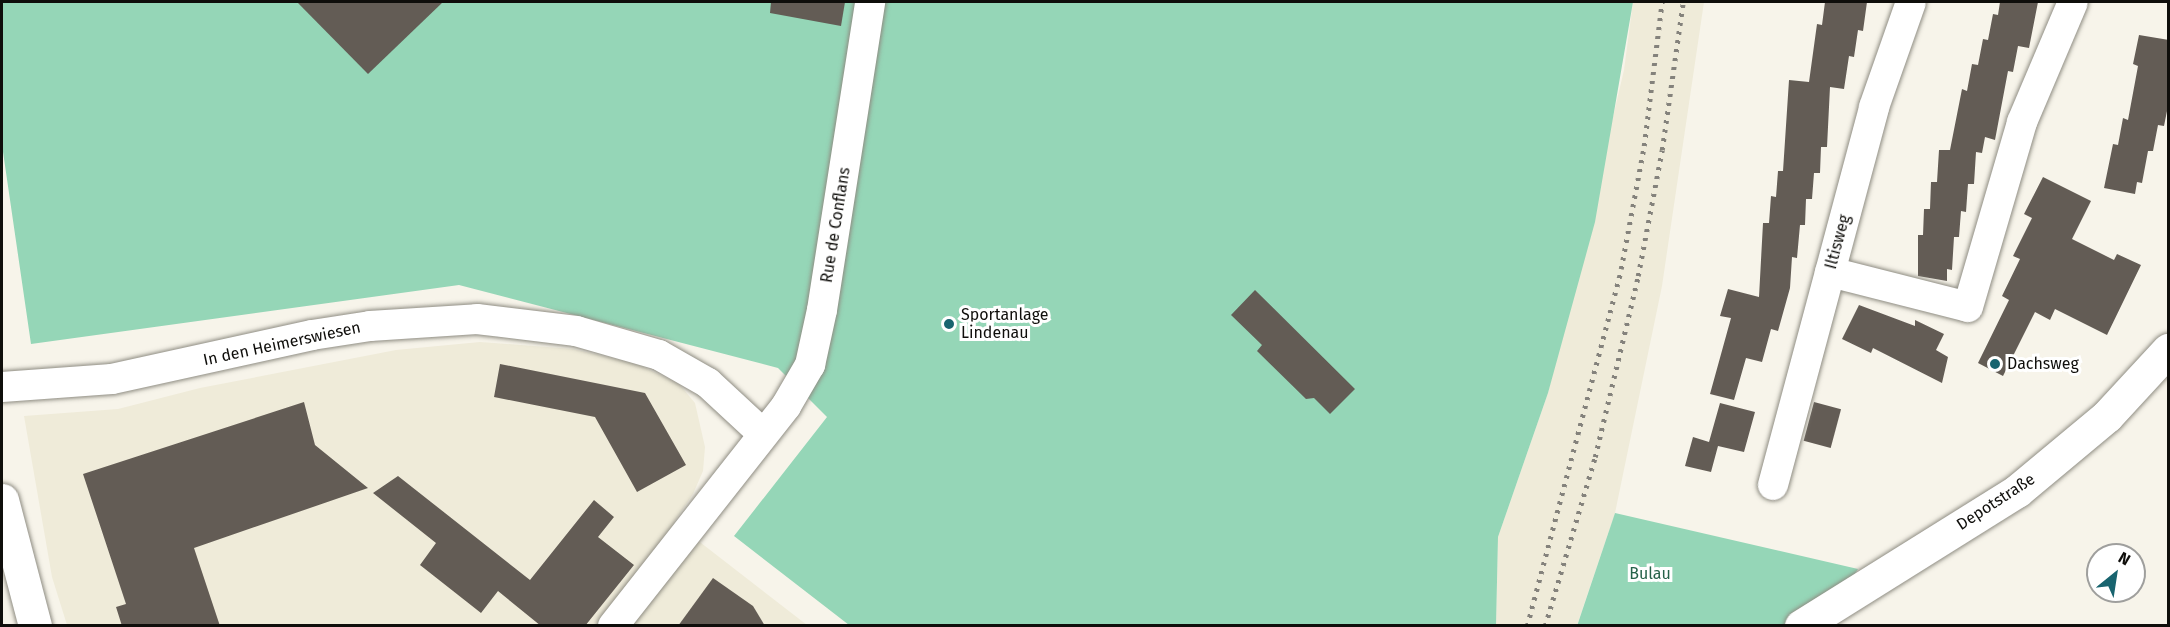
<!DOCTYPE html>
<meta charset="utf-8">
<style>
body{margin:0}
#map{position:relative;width:2170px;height:627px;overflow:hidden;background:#f7f4ea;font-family:"Fira Sans",sans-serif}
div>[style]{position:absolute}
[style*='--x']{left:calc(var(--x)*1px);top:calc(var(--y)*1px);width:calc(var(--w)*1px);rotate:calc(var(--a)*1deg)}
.built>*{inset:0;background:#efebd9}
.green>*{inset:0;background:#95d6b7}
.building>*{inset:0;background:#635c55;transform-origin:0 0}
.roads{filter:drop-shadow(0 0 2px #8f8d83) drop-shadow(0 0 2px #8f8d83)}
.minor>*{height:30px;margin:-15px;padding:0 15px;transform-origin:15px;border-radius:15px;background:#fff}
.major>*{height:33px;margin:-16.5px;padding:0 16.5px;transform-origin:16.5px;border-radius:16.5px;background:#fff}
.rail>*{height:4.5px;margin-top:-2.25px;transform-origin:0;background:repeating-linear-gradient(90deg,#84827c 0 3px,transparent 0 9px)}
.dots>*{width:16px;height:16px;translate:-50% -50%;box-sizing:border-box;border:3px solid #fff;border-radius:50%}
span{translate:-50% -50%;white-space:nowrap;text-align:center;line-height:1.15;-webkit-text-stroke:6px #fff;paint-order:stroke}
.street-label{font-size:16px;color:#0f0e0b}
.poi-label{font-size:16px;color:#0f0e0b}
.left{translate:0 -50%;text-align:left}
.park-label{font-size:16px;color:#266249}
.frame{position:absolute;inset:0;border:3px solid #0f0e0b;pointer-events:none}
.north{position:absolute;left:2086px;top:543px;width:60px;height:60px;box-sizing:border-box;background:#fff;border:2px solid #9f9f9d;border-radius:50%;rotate:30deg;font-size:16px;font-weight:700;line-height:24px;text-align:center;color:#0f0e0b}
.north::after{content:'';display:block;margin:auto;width:21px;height:27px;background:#18646f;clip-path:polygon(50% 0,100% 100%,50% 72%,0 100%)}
</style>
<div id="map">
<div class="built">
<div style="clip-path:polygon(1633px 2px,1704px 2px,1662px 286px,1615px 513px,1577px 625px,1496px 626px,1498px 537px,1548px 393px,1624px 70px)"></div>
<div style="clip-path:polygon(480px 342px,573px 349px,637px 364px,679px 384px,695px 403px,705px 447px,703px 471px,693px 494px,674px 522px,807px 625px,67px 625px,52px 577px,24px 416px,118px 409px,200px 388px,396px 350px)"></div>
</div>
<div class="green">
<div style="clip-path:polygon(2px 2px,1633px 2px,1595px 222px,1548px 393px,1498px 537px,1496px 626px,849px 625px,734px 536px,827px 417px,778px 368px,459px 285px,31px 344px,2px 145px)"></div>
<div style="clip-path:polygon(1615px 513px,1858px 569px,1823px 625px,1577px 626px)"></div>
</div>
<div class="building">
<div style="clip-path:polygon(297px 2px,443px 2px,368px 74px)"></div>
<div style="clip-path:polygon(771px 2px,845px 2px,841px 26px,770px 13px)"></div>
<div style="clip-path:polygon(1825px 2px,1867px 2px,1863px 31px,1858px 30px,1854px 57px,1849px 56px,1844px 89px,1830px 87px,1827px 147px,1821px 147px,1820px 173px,1814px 173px,1812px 199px,1806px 199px,1805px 225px,1800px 225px,1797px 258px,1792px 257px,1790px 288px,1778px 331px,1771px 329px,1762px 362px,1746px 358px,1734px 400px,1710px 394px,1731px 318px,1720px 316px,1728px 289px,1759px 297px,1763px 223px,1769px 223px,1771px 196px,1776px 197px,1778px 171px,1783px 171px,1789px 80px,1809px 82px,1817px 24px,1822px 25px)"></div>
<div style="clip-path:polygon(2000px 2px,2038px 2px,2029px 48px,2018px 46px,2013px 72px,2008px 71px,1995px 140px,1985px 137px,1982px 153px,1976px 152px,1974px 184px,1968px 184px,1966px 212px,1961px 211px,1959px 237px,1954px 237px,1952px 270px,1947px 269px,1947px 281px,1918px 276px,1918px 235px,1923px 235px,1924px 209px,1930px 209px,1931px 182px,1937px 182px,1939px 150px,1950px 150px,1962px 89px,1967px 91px,1972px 64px,1978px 65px,1983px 39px,1988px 40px,1993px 14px,1998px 15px)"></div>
<div style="clip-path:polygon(2139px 35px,2169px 40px,2169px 101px,2164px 126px,2158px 125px,2153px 151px,2148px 151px,2142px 183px,2137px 182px,2135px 194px,2104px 188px,2113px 144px,2118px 145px,2123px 118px,2128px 120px,2138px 66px,2133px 64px)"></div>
<div style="clip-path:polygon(2043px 177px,2091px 201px,2072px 239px,2114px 260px,2117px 254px,2141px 265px,2107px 335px,2055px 309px,2050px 320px,2035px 312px,2003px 376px,1978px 363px,2009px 300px,2002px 296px,2020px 259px,2013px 256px,2032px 218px,2024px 214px)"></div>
<div style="clip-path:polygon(1255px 290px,1355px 389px,1330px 414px,1314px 398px,1306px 399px,1257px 351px,1262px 345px,1231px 315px)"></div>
<div style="clip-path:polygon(1859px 305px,1915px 326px,1915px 320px,1944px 334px,1936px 350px,1948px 357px,1942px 383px,1873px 348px,1871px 353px,1842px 339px)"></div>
<div style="clip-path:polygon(500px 364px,645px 393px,686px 465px,637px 492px,595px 417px,494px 397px)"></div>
<div style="clip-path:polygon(304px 402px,315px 445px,368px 488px,194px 548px,220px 626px,122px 626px,116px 607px,126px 604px,83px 474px)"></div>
<div style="left:1814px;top:402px;width:28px;height:40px;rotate:15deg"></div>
<div style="clip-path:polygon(1720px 403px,1755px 412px,1744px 452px,1718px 446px,1711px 472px,1685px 466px,1693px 437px,1709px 442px)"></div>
<div style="clip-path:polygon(398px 476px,530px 580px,594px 500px,614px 517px,598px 537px,634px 565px,585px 626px,541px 626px,498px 591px,481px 613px,420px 565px,436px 543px,373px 493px)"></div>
<div style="clip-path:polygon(713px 578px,753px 606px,765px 626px,678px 626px)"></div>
</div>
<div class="roads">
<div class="minor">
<div style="--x:1830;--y:272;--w:142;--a:14.2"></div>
<div style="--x:1968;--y:307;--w:193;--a:-73.7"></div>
<div style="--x:2022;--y:122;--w:130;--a:-67"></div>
<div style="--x:2;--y:387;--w:110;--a:-4.2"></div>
<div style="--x:112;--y:379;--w:205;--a:-12.4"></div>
<div style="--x:312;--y:335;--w:59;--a:-8.8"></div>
<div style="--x:370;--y:326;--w:107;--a:-3.7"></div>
<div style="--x:477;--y:319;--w:100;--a:6.9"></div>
<div style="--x:576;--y:331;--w:86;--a:16.1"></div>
<div style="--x:659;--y:355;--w:56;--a:29.7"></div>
<div style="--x:708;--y:383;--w:75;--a:42.8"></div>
<div style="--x:1773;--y:485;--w:391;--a:-75"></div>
<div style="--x:1874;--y:107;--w:111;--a:-70.6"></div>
<div style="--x:613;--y:626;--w:280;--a:-51.8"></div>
<div style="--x:786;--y:406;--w:48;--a:-59.7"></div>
<div style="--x:810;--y:365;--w:56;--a:-77.7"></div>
<div style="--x:822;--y:310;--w:312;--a:-81.1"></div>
</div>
<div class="major">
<div style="--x:2;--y:500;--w:130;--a:75.3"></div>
<div style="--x:1801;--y:626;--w:255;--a:-32"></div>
<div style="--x:2017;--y:491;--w:117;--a:-39.8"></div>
<div style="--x:2107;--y:416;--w:90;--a:-47.3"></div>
</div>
</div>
<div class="rail">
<div style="--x:1527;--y:626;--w:369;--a:-75.2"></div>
<div style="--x:1621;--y:269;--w:125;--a:-79.4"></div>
<div style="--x:1644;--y:146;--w:145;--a:-82.9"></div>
<div style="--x:1545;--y:626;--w:176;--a:-73.5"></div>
<div style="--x:1595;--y:457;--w:186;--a:-76.6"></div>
<div style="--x:1638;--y:276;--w:128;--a:-79.2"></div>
<div style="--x:1662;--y:150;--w:149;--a:-81.9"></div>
</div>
<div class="dots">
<div style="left:949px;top:324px;background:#18646f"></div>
<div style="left:1995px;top:364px;background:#18646f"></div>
</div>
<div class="street-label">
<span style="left:836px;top:225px;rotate:-81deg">Rue de Conflans</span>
<span style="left:1838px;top:242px;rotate:-75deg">Iltisweg</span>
<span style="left:282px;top:344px;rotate:-12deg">In den Heimerswiesen</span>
<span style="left:1996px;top:502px;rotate:-33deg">Depotstraße</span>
</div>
<div class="poi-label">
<span class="left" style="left:961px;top:324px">Sportanlage<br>Lindenau</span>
<span class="left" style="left:2007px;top:364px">Dachsweg</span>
</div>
<div class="park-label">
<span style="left:1650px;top:574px">Bulau</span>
</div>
<div class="frame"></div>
<div class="north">N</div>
</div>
